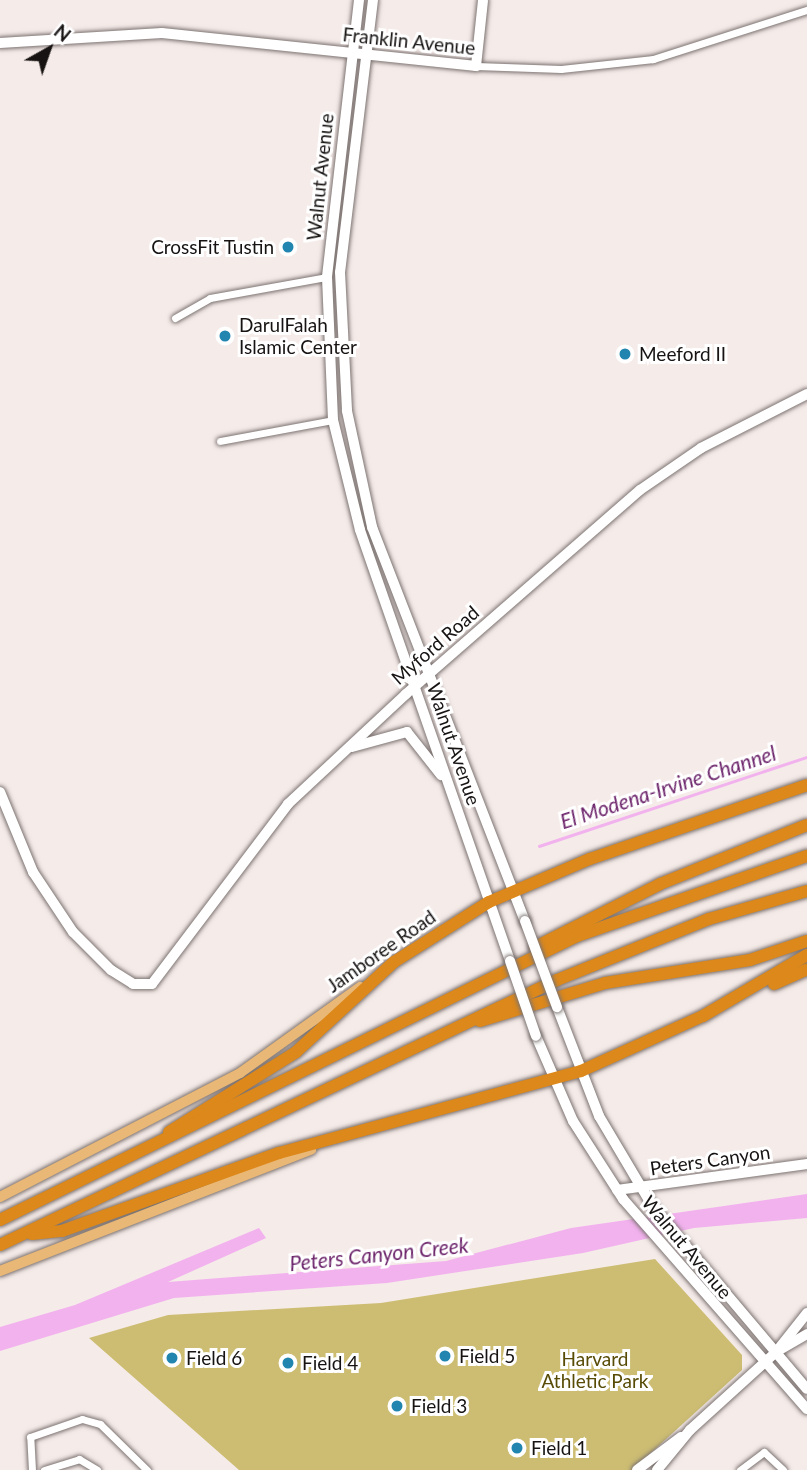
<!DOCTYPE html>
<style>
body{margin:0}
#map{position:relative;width:807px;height:1470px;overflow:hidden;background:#f5ebe9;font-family:Lato,sans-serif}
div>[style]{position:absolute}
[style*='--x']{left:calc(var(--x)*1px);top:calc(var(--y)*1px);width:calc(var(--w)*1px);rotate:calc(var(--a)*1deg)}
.green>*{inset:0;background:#cdbd73}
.water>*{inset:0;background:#f2b2ee}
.stream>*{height:2.5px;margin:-1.25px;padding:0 1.25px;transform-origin:1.25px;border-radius:1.25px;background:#f2b2ee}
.roads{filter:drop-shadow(0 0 2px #7c7371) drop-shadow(0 0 2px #7c7371)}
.street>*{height:7px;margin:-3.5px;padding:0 3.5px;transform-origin:3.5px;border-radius:3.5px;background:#fff}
.secondary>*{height:10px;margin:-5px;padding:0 5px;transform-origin:5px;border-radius:5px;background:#fff}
.primary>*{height:10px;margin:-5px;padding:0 5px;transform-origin:5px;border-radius:5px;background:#eab876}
.highway>*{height:12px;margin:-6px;padding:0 6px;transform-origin:6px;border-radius:6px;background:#dc881b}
.bridges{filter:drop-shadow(0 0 2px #7c7371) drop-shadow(0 0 2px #7c7371)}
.secondary-bridge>*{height:10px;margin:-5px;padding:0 5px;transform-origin:5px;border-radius:5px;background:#fff}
.dots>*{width:19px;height:19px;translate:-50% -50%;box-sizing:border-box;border:4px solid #fff;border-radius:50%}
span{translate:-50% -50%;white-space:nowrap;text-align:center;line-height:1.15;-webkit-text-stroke:6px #fff;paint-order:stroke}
.street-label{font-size:19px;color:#161312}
.poi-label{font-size:19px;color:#161312}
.right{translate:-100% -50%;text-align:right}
.left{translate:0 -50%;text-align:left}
.park-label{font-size:19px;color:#584b06}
.water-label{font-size:21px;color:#6d256c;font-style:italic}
.north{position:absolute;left:14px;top:14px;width:70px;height:70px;-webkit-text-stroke:5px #fff;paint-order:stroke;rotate:40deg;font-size:19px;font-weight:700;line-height:28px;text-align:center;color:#161312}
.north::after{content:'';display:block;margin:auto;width:24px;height:32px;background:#161312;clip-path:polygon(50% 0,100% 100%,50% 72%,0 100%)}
</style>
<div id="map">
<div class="green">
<div style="clip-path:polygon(655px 1259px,742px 1355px,742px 1370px,632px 1470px,239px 1470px,89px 1338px,168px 1315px,381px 1303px)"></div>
</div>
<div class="water">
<div style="clip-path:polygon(807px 1194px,807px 1218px,694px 1228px,583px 1253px,387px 1283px,174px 1298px,0 1351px,0 1327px,75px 1305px,259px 1228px,266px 1238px,168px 1282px,446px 1261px,571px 1228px)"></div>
</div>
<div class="stream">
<div style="--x:539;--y:846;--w:282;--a:-18.4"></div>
</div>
<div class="roads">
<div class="street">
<div style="--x:476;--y:66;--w:85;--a:2"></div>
<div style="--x:561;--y:69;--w:93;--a:-6.2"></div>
<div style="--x:653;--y:59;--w:162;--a:-17.7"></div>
<div style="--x:175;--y:318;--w:40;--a:-29.7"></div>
<div style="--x:210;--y:298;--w:119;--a:-10.2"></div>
<div style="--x:220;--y:441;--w:115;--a:-10.5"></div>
<div style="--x:32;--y:1470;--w:33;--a:-93"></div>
<div style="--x:30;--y:1437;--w:55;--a:-19.1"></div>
<div style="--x:82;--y:1419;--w:19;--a:16"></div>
<div style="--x:100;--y:1424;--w:66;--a:44.4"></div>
<div style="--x:44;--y:1470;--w:37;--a:-17"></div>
<div style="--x:79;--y:1459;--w:21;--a:31"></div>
<div style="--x:740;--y:1470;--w:30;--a:-37"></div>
<div style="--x:764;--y:1452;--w:26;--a:43"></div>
</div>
<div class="secondary">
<div style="--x:359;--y:0;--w:279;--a:96.6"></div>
<div style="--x:327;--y:277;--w:143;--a:87.6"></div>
<div style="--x:333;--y:420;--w:113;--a:76.2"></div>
<div style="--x:360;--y:530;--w:456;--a:70.8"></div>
<div style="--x:373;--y:0;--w:274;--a:96.9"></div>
<div style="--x:340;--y:272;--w:139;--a:87.1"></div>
<div style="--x:347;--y:411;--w:119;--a:77.8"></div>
<div style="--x:372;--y:527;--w:423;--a:68.8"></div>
<div style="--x:0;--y:43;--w:162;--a:-3.5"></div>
<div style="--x:162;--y:33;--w:316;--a:6"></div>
<div style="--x:476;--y:66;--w:66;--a:-83.9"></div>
<div style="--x:352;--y:747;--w:57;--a:-15.3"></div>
<div style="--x:407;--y:732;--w:55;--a:51.7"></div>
<div style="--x:0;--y:792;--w:87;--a:67.6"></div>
<div style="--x:33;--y:872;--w:72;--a:56.3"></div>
<div style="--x:73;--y:932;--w:54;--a:45"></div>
<div style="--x:111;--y:970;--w:26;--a:32"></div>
<div style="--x:133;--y:984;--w:19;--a:0"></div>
<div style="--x:152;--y:984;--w:226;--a:-52.9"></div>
<div style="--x:288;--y:804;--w:161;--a:-43"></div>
<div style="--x:406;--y:694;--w:310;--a:-41.1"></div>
<div style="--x:640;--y:490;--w:74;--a:-34.5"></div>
<div style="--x:701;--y:448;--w:119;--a:-27"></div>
<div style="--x:557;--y:1007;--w:117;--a:68.9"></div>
<div style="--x:599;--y:1116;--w:106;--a:59.3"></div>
<div style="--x:653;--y:1207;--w:238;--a:49.8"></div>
<div style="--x:536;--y:1036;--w:93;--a:66.5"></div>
<div style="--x:573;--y:1121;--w:93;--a:57.3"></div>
<div style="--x:623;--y:1199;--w:279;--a:48.8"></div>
<div style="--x:617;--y:1190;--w:192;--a:-7.8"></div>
<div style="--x:776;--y:1352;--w:36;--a:-30"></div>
<div style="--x:637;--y:1470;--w:55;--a:-36.9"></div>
<div style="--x:657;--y:1470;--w:52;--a:-50.5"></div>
<div style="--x:690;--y:1430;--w:116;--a:-42.2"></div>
<div style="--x:776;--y:1352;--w:50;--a:-51.5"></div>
</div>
<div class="primary">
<div style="--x:0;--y:1197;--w:270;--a:-27.3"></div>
<div style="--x:240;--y:1073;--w:148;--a:-35.6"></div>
<div style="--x:0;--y:1271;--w:334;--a:-21.3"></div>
</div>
<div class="highway">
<div style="--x:535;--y:947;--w:140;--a:-26.7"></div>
<div style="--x:660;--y:884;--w:158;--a:-21.9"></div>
<div style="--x:774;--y:984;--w:36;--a:-24"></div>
<div style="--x:480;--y:1021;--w:131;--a:-16.9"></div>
<div style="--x:605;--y:983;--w:147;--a:-9"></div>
<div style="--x:750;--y:960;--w:60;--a:-18.4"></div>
<div style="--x:169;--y:1132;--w:150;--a:-32.2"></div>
<div style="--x:296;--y:1052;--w:133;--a:-42.6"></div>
<div style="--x:394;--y:962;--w:112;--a:-32.3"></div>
<div style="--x:489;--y:902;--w:110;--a:-23.1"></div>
<div style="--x:590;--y:859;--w:229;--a:-18.8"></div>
<div style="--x:0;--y:1220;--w:643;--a:-26.21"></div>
<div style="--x:577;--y:936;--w:244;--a:-19.2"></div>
<div style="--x:32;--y:1234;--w:30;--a:-6"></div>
<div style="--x:62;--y:1231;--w:231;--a:-19.8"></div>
<div style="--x:279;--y:1153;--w:313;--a:-15.2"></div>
<div style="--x:581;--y:1071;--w:134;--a:-24.3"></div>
<div style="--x:703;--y:1016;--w:121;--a:-30.4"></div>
<div style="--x:0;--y:1245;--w:617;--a:-25.44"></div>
<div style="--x:557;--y:980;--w:164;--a:-21.9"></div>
<div style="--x:709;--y:919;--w:102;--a:-15.9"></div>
</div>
</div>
<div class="bridges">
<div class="secondary-bridge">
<div style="--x:525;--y:921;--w:92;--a:69.6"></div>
<div style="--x:510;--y:961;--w:79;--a:70.9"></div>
</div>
</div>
<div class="dots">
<div style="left:288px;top:247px;background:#2185af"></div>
<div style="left:225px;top:336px;background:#2185af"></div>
<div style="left:625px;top:354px;background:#2185af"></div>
<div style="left:445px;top:1356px;background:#2185af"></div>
<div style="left:172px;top:1358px;background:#2185af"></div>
<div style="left:288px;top:1363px;background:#2185af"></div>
<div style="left:397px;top:1406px;background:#2185af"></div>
<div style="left:517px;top:1448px;background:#2185af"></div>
</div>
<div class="street-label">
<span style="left:409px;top:41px;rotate:6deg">Franklin Avenue</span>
<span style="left:320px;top:177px;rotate:-84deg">Walnut Avenue</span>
<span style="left:435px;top:645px;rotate:-41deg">Myford Road</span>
<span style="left:454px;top:744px;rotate:71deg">Walnut Avenue</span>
<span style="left:381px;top:951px;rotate:-35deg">Jamboree Road</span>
<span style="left:710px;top:1160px;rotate:-8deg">Peters Canyon</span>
<span style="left:687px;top:1247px;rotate:50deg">Walnut Avenue</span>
</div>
<div class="poi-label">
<span class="right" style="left:274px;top:247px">CrossFit Tustin</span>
<span class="left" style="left:239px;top:336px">DarulFalah<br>Islamic Center</span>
<span class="left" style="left:639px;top:354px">Meeford II</span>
<span class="left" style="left:459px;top:1356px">Field 5</span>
<span class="left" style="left:186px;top:1358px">Field 6</span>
<span class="left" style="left:302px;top:1363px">Field 4</span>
<span class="left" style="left:411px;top:1406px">Field 3</span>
<span class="left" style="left:531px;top:1448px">Field 1</span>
</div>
<div class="park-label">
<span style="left:595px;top:1370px">Harvard<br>Athletic Park</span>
</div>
<div class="water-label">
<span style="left:668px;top:787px;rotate:-18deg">El Modena-Irvine Channel</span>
<span style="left:379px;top:1254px;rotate:-6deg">Peters Canyon Creek</span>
</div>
<div class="north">N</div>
</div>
